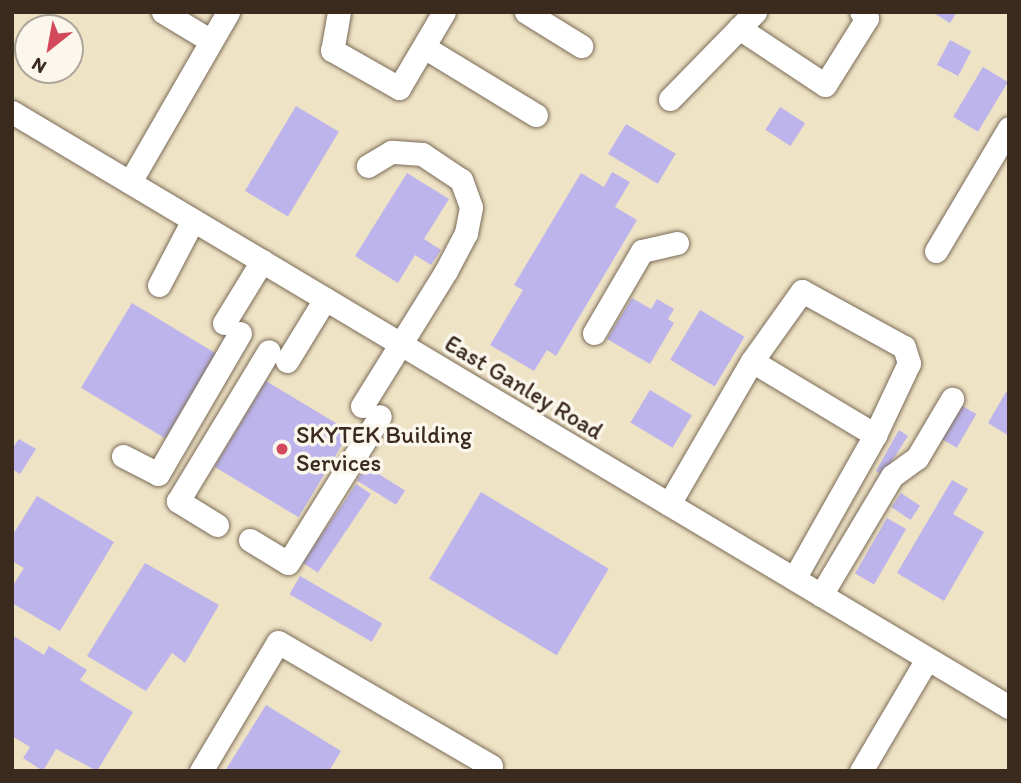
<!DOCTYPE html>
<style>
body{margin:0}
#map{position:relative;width:1021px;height:783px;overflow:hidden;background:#efe3c5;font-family:Itim,sans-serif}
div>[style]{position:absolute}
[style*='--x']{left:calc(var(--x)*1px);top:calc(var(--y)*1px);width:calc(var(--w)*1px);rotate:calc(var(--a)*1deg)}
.building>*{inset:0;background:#bdb4ec;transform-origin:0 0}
.roads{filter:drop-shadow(0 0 2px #7a6b58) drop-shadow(0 0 2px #7a6b58)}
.minor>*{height:23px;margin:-11.5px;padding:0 11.5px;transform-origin:11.5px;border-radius:11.5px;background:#fff}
.dots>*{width:19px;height:19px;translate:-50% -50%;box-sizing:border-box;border:4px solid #fbf7ec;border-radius:50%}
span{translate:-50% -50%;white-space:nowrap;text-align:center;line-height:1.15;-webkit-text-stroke:7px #fbf7ec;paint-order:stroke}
.street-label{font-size:24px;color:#3b2a1e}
.poi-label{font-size:24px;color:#3b2a1e}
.left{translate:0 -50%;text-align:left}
.frame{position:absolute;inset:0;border:14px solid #3b2a1e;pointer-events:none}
.north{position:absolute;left:14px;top:14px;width:70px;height:70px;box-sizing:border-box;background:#fbf7ec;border:2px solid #aea59a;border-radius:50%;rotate:211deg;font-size:19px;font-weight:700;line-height:28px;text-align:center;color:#3b2a1e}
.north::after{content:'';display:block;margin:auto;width:24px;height:32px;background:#d1495b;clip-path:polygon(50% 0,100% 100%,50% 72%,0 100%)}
</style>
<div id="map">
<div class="building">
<div style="clip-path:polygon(932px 12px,957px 12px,950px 23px)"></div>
<div style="left:950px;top:40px;width:24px;height:28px;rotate:28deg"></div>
<div style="left:983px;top:67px;width:29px;height:58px;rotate:31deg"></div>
<div style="left:296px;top:106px;width:50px;height:99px;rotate:31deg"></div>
<div style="left:780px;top:107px;width:30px;height:27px;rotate:33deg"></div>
<div style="left:626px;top:124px;width:58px;height:35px;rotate:31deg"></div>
<div style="clip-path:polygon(612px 172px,630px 182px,615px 207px,637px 220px,556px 356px,547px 350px,534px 371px,490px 345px,523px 290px,514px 285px,581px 173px,604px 187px)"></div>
<div style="clip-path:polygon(407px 173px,449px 199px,424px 239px,441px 250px,431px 265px,415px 255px,398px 283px,355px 256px)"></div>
<div style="clip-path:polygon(632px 298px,651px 309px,657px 299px,674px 309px,668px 319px,674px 323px,650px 364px,607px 339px)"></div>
<div style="left:132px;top:303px;width:98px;height:99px;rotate:31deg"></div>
<div style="left:700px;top:310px;width:52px;height:58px;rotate:31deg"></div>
<div style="left:266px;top:381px;width:98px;height:100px;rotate:31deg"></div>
<div style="left:650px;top:390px;width:49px;height:38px;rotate:31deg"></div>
<div style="clip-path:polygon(1006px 392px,1009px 394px,1009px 436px,988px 423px)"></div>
<div style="left:959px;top:404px;width:20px;height:39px;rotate:30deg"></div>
<div style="clip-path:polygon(899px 430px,908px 436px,883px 475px,876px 471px)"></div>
<div style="clip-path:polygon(19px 439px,36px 449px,20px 474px,12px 469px,12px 449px)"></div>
<div style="left:366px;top:466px;width:46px;height:17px;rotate:32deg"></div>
<div style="clip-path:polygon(952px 480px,968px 489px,953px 514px,984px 532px,944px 601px,897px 573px)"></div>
<div style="left:356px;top:484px;width:18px;height:95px;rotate:34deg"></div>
<div style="left:481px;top:492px;width:149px;height:101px;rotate:31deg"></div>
<div style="left:901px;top:493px;width:23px;height:17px;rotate:34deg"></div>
<div style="clip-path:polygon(37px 496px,114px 542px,60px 631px,12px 603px,12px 587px,24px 568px,12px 561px,12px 536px)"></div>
<div style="left:887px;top:518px;width:22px;height:64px;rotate:30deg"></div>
<div style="clip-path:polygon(145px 563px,219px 605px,185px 663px,172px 653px,146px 691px,87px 656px)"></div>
<div style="left:300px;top:576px;width:95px;height:21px;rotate:30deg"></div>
<div style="clip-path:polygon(12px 635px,44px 655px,49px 646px,87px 670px,80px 680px,133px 712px,97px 771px,56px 749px,43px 771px,23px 758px,30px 747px,12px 736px)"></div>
<div style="clip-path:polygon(266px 705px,341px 751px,329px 771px,225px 771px)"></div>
</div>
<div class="roads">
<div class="minor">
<div style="--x:163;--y:12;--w:56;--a:31.1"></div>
<div style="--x:339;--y:12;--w:39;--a:100"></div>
<div style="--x:332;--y:50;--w:77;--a:29.6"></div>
<div style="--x:399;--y:88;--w:88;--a:-59.4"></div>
<div style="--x:526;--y:12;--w:65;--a:31.7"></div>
<div style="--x:739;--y:28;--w:103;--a:33.5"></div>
<div style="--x:825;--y:85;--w:79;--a:-57.9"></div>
<div style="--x:867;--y:18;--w:8;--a:-135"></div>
<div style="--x:424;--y:47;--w:131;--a:31.3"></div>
<div style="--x:670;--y:99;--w:122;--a:-45.7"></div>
<div style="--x:12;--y:112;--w:1161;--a:30.83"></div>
<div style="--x:130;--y:182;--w:196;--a:-60"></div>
<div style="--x:936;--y:251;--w:143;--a:-59.3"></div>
<div style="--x:159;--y:285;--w:73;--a:-62.4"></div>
<div style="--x:224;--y:323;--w:73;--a:-58.5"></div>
<div style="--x:594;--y:333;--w:95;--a:-59.7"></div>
<div style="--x:642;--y:251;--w:36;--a:-13"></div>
<div style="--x:287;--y:361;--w:73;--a:-58.5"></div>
<div style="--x:752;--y:361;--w:86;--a:-54.5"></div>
<div style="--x:802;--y:291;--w:116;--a:28.8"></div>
<div style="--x:904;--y:347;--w:17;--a:73"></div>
<div style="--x:909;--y:363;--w:80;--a:115.3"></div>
<div style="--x:362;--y:406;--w:159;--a:-58.1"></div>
<div style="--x:446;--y:271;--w:43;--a:-62.2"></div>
<div style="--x:466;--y:233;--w:26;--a:-79"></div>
<div style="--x:471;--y:207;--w:29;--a:-110"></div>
<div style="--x:461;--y:180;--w:47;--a:-146.3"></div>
<div style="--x:422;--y:154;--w:31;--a:-176"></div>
<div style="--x:391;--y:152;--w:27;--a:149"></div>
<div style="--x:123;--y:456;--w:39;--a:27"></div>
<div style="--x:158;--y:474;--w:163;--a:-59.8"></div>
<div style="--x:669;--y:504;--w:165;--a:-59.9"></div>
<div style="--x:752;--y:361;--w:144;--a:31"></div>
<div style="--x:875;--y:435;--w:165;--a:119.4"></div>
<div style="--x:217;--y:525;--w:46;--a:-148.4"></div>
<div style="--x:178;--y:501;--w:175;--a:-58.8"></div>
<div style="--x:250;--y:540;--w:44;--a:31.2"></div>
<div style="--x:288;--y:563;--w:173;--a:-58"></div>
<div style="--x:821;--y:595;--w:139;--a:-59.2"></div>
<div style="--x:892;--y:476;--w:31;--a:-36"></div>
<div style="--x:917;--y:458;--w:69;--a:-59.3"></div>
<div style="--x:201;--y:771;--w:150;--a:-59.2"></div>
<div style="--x:278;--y:642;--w:246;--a:30.2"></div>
<div style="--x:491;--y:766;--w:6;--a:121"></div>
<div style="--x:861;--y:771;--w:130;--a:-59.5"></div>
</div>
</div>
<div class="dots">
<div style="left:282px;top:449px;background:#d1495b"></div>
</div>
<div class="street-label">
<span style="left:524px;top:387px;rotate:31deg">East Ganley Road</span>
</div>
<div class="poi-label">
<span class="left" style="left:296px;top:449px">SKYTEK Building<br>Services</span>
</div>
<div class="frame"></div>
<div class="north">N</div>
</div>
